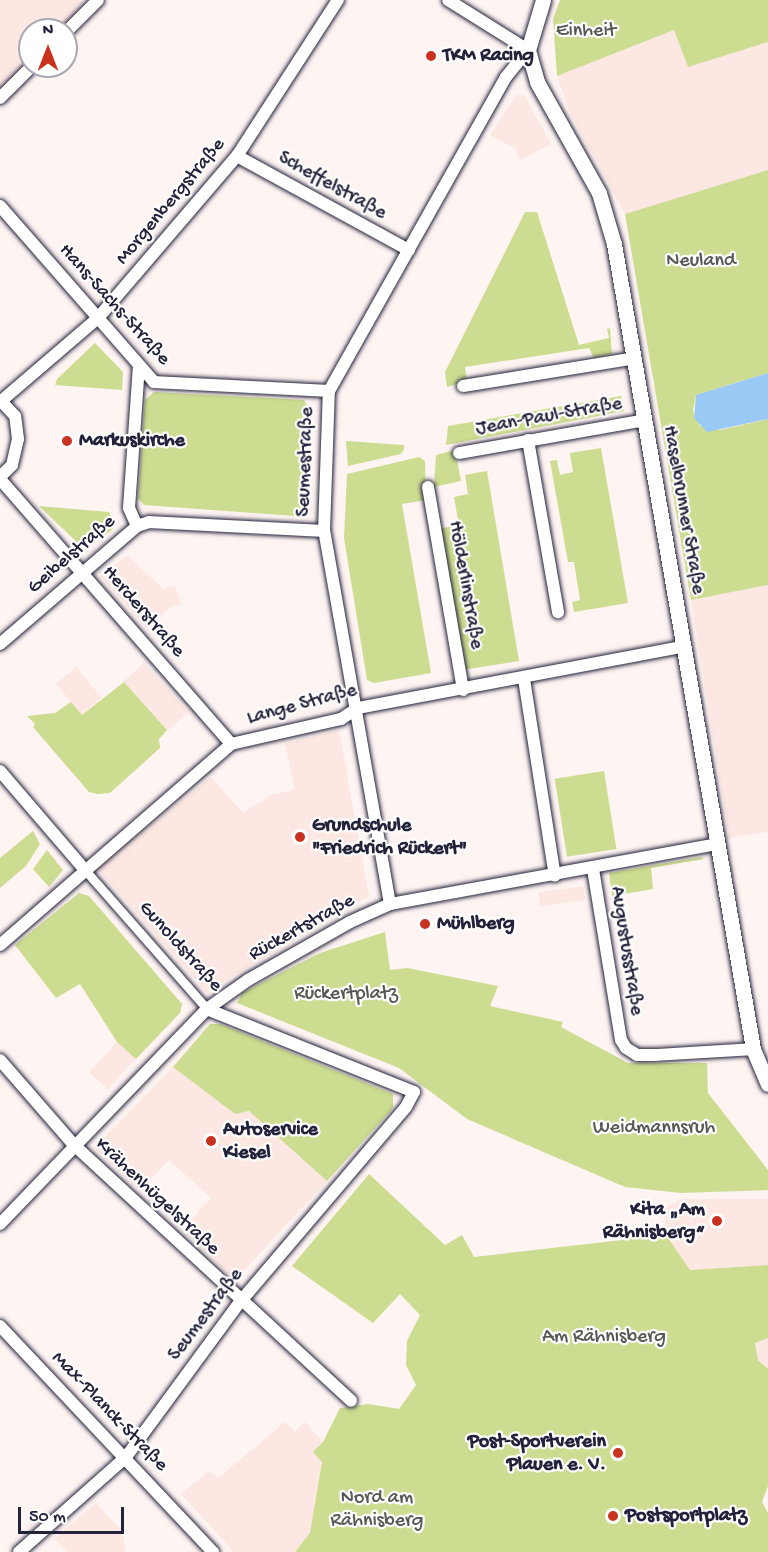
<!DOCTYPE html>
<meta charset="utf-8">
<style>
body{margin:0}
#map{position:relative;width:768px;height:1552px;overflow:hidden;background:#fef4f2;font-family:"Gochi Hand",sans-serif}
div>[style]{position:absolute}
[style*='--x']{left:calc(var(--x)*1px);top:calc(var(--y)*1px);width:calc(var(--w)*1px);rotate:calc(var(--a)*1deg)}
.built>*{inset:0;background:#fce7e2;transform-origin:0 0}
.green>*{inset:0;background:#ccdc90;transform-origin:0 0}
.water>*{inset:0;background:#9bc9f6}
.roads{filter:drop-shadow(0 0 2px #22223b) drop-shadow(0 0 2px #22223b)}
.pedestrian>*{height:9px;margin:-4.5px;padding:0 4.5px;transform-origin:4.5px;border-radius:4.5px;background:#fff}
.minor>*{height:12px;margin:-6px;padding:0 6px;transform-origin:6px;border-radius:6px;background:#fff}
.tertiary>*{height:15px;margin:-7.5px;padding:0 7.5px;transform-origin:7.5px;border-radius:7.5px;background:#fff}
.dots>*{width:16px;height:16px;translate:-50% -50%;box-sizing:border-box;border:3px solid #fff;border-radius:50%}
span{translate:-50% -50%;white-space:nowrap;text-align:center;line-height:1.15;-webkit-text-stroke:4.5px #fff;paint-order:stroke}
.park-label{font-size:20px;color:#555a54}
.poi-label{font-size:20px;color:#22223b;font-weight:700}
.left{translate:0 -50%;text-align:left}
.right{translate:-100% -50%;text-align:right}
.street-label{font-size:20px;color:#22223b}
.north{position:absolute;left:18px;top:18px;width:60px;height:60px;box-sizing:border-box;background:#fff;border:2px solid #a7a7b1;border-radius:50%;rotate:0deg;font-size:16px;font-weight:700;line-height:24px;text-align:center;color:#22223b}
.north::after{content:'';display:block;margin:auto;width:21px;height:27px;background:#c8321e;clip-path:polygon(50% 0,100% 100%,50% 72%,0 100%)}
.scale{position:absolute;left:18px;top:1507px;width:106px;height:27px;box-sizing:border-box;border:3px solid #22223b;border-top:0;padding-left:8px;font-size:18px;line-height:21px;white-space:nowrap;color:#22223b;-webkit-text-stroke:4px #fff;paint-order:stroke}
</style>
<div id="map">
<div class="built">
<div style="clip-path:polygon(0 0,80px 0,84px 4px,58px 30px,30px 30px,30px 59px,0 90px)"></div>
<div style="clip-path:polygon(674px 30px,688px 67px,768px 42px,768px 170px,625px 214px,570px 113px,557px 76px)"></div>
<div style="clip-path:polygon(517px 94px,525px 96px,551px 144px,520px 160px,515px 148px,490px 135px)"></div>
<div style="clip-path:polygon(127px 555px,163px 589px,175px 585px,181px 604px,171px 607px,146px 628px,101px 576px)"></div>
<div style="clip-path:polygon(768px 585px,768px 832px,729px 838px,691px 600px)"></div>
<div style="left:144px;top:663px;width:66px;height:28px;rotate:48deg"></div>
<div style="left:76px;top:667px;width:40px;height:26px;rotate:50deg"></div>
<div style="clip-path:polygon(339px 730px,369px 896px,206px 992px,97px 868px,211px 777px,243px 813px,273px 794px,295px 790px,285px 743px)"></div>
<div style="left:583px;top:886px;width:14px;height:45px;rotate:82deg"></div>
<div style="left:117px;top:1042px;width:25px;height:41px;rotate:42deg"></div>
<div style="clip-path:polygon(173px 1067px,235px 1114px,249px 1111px,327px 1181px,235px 1280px,182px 1230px,211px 1198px,169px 1160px,140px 1191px,94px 1148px)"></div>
<div style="clip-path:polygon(683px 1199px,768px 1199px,768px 1265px,690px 1270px,666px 1235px,664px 1208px)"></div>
<div style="clip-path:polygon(768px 1338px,768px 1369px,758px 1360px,755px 1342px)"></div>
<div style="clip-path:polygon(285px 1422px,295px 1432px,305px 1422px,323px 1442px,313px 1452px,322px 1461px,310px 1534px,295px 1552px,234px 1552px,181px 1494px,209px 1471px,218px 1478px)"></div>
<div style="clip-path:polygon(96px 1503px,122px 1531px,126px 1552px,67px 1552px,54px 1539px)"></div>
</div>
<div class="green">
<div style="clip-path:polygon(560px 0,768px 0,768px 42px,688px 67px,674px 30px,557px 76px,553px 19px)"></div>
<div style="clip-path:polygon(768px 170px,768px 373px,696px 395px,693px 411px,700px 426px,720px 430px,768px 419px,768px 585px,691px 600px,625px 214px)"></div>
<div style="clip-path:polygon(525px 212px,537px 212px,579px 345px,609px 338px,607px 329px,610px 328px,612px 354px,594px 358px,589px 348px,465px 367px,467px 381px,447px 387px,445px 372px)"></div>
<div style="clip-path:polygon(95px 343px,123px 372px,122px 390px,55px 385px,57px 379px)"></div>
<div style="clip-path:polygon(154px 392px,304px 400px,310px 412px,304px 510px,295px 516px,144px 505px,138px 498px,145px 400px)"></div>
<div style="clip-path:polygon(621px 396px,624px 411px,446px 445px,448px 426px)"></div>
<div style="clip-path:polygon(346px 441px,404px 445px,404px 450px,401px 454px,348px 466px)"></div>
<div style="clip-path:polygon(601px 448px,628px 603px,574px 612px,572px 602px,580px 600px,574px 562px,568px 562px,550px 461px,557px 460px,560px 475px,573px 472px,570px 453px)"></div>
<div style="clip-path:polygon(455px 450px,461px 481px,434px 487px,436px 455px)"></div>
<div style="clip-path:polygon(419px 457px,425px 461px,426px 500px,402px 504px,431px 673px,374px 683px,367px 680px,344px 538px,347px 474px)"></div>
<div style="clip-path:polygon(487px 471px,519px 661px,462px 670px,438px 529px,459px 525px,454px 497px,468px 494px,465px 475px)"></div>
<div style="clip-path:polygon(39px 506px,109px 512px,115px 523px,112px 530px,84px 549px)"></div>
<div style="clip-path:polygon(124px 682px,167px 730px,159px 739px,160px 748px,110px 793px,97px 794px,89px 792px,33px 727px,35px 724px,27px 716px,55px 713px,71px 702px,82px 715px)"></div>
<div style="left:604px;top:771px;width:79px;height:50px;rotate:81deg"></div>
<div style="clip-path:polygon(33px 831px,40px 844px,26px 866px,0 888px,0 858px)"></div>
<div style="clip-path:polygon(47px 850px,63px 870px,49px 887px,33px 869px)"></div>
<div style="clip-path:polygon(701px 857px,704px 859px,651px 868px,653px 889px,612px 896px,609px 873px)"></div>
<div style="clip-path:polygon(79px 893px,89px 896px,182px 1004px,180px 1013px,136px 1059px,117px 1042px,80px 984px,56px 998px,15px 945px)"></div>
<div style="clip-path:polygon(385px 932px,390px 970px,407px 968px,498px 986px,490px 1006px,563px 1022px,561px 1027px,628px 1063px,707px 1063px,708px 1093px,768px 1170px,768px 1190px,681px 1193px,625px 1187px,467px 1119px,399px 1068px,237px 1003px,242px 993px,320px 953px)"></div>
<div style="clip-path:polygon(210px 1024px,220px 1024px,393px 1094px,393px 1108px,327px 1181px,249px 1111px,235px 1114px,173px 1067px)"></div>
<div style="clip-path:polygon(369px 1174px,445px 1245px,462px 1235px,474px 1257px,666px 1235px,690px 1270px,768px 1265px,768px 1338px,755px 1343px,758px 1360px,768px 1369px,768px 1486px,762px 1502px,768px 1513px,768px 1552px,295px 1552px,310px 1533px,322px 1462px,313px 1452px,323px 1442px,340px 1408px,368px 1404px,399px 1409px,416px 1385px,406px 1365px,407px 1341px,420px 1315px,400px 1294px,373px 1323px,292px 1266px)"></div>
</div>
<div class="water">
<div style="clip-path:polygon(768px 373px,768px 419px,707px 432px,694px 418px,696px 395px)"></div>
</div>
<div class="roads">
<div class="pedestrian">
<div style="--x:85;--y:870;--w:185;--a:48.7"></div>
</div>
<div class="minor">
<div style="--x:66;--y:32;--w:45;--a:-45"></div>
<div style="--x:0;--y:98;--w:45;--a:-45"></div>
<div style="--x:237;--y:156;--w:196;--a:28.7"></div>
<div style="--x:0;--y:206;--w:234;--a:48.8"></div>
<div style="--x:154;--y:382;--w:175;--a:2.9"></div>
<div style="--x:463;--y:386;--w:174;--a:-9.2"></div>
<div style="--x:0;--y:402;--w:129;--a:-40.6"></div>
<div style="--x:98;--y:318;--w:213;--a:-49.4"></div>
<div style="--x:237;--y:156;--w:186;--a:-57.1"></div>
<div style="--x:528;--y:440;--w:175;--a:80.1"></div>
<div style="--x:459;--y:453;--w:190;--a:-10"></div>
<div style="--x:0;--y:477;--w:17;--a:-45"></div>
<div style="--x:12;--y:465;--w:27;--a:-77"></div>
<div style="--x:18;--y:439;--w:23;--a:-97"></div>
<div style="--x:15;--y:416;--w:21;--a:-133"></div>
<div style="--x:0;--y:479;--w:352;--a:48.9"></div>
<div style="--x:428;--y:487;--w:206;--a:80.2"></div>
<div style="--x:137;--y:526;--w:20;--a:-114"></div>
<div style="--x:129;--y:508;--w:143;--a:-86"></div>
<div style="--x:0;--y:644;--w:181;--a:-40.7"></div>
<div style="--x:137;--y:526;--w:13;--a:-18"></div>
<div style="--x:149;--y:522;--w:175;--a:2.9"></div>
<div style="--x:524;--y:679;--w:199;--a:81.1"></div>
<div style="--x:0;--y:771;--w:130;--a:49.4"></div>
<div style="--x:593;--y:869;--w:173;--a:80.7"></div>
<div style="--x:621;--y:1040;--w:9;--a:58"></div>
<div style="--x:626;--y:1048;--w:13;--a:32"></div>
<div style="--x:637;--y:1055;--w:18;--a:0"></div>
<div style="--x:655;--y:1055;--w:98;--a:-3.5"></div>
<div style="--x:390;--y:904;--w:379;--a:-100"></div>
<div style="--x:324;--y:531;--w:140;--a:-88"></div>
<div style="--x:329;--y:391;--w:360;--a:-60.6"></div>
<div style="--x:506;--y:77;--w:35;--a:-51"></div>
<div style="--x:528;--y:50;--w:94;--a:-148"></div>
<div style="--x:0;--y:945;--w:306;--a:-41"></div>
<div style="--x:231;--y:744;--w:113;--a:-12.8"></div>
<div style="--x:341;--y:719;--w:20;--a:-33"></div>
<div style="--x:358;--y:708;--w:333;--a:-10.7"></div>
<div style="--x:0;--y:1060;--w:113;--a:49"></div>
<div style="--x:74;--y:1145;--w:377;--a:42.7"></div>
<div style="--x:0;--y:1224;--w:298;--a:-46.1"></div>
<div style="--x:207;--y:1009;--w:50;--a:-35.3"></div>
<div style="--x:248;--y:980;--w:117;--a:-29.6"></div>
<div style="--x:350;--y:922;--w:44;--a:-24.2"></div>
<div style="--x:390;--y:904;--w:333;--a:-10.4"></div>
<div style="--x:0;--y:1326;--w:311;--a:46.7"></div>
<div style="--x:19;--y:1552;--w:143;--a:-41.6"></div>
<div style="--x:126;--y:1457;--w:192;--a:-53.7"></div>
<div style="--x:240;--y:1302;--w:256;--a:-49.6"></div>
<div style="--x:406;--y:1107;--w:17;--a:-62"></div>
<div style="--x:414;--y:1092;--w:223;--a:-158.2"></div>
</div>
<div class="tertiary">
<div style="--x:543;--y:0;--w:52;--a:106.7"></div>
<div style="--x:528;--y:50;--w:33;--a:74"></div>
<div style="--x:537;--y:82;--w:127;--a:60.8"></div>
<div style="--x:599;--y:193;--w:53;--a:73.6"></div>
<div style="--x:614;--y:244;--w:817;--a:80.2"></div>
<div style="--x:753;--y:1049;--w:38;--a:67"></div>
</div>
</div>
<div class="dots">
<div style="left:431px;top:56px;background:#c8321e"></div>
<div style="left:67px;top:441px;background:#c8321e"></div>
<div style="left:300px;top:837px;background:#c8321e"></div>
<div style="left:425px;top:924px;background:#c8321e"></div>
<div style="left:211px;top:1141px;background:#c8321e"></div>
<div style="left:717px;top:1221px;background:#c8321e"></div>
<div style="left:618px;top:1453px;background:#c8321e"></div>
<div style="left:613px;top:1516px;background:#c8321e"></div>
</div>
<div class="park-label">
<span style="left:586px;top:31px">Einheit</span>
<span style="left:701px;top:261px">Neuland</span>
<span style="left:346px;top:994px">Rückertplatz</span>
<span style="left:654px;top:1128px">Weidmannsruh</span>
<span style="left:604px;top:1337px">Am Rähnisberg</span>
<span style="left:377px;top:1510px">Nord am<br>Rähnisberg</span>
</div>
<div class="poi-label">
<span class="left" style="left:443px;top:56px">TKM Racing</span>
<span class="left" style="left:79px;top:441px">Markuskirche</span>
<span class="left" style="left:312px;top:838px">Grundschule<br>"Friedrich Rückert"</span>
<span class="left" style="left:437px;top:924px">Mühlberg</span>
<span class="left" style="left:223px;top:1142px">Autoservice<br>Kiesel</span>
<span class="right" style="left:705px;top:1222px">Kita „Am<br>Rähnisberg“</span>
<span class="right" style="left:606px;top:1454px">Post-Sportverein<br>Plauen e. V.</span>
<span class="left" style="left:625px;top:1516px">Postsportplatz</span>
</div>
<div class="street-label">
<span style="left:332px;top:186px;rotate:29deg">Scheffelstraße</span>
<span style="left:171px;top:202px;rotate:-50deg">Morgenbergstraße</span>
<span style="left:114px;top:305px;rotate:48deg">Hans-Sachs-Straße</span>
<span style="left:549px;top:417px;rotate:-10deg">Jean-Paul-Straße</span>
<span style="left:306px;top:462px;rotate:-88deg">Seumestraße</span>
<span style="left:683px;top:510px;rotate:80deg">Haselbrunner Straße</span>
<span style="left:72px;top:555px;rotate:-41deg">Geibelstraße</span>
<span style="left:465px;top:585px;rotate:80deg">Hölderlinstraße</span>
<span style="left:143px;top:612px;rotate:49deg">Herderstraße</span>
<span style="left:302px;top:705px;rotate:-15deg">Lange Straße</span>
<span style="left:302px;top:928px;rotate:-29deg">Rückertstraße</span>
<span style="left:180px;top:947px;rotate:48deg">Gunoldstraße</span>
<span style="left:626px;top:951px;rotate:81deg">Augustusstraße</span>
<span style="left:157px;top:1197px;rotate:43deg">Krähenhügelstraße</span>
<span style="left:206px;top:1315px;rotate:-53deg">Seumestraße</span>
<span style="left:109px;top:1412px;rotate:46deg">Max-Planck-Straße</span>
</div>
<div class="north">N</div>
<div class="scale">50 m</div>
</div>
